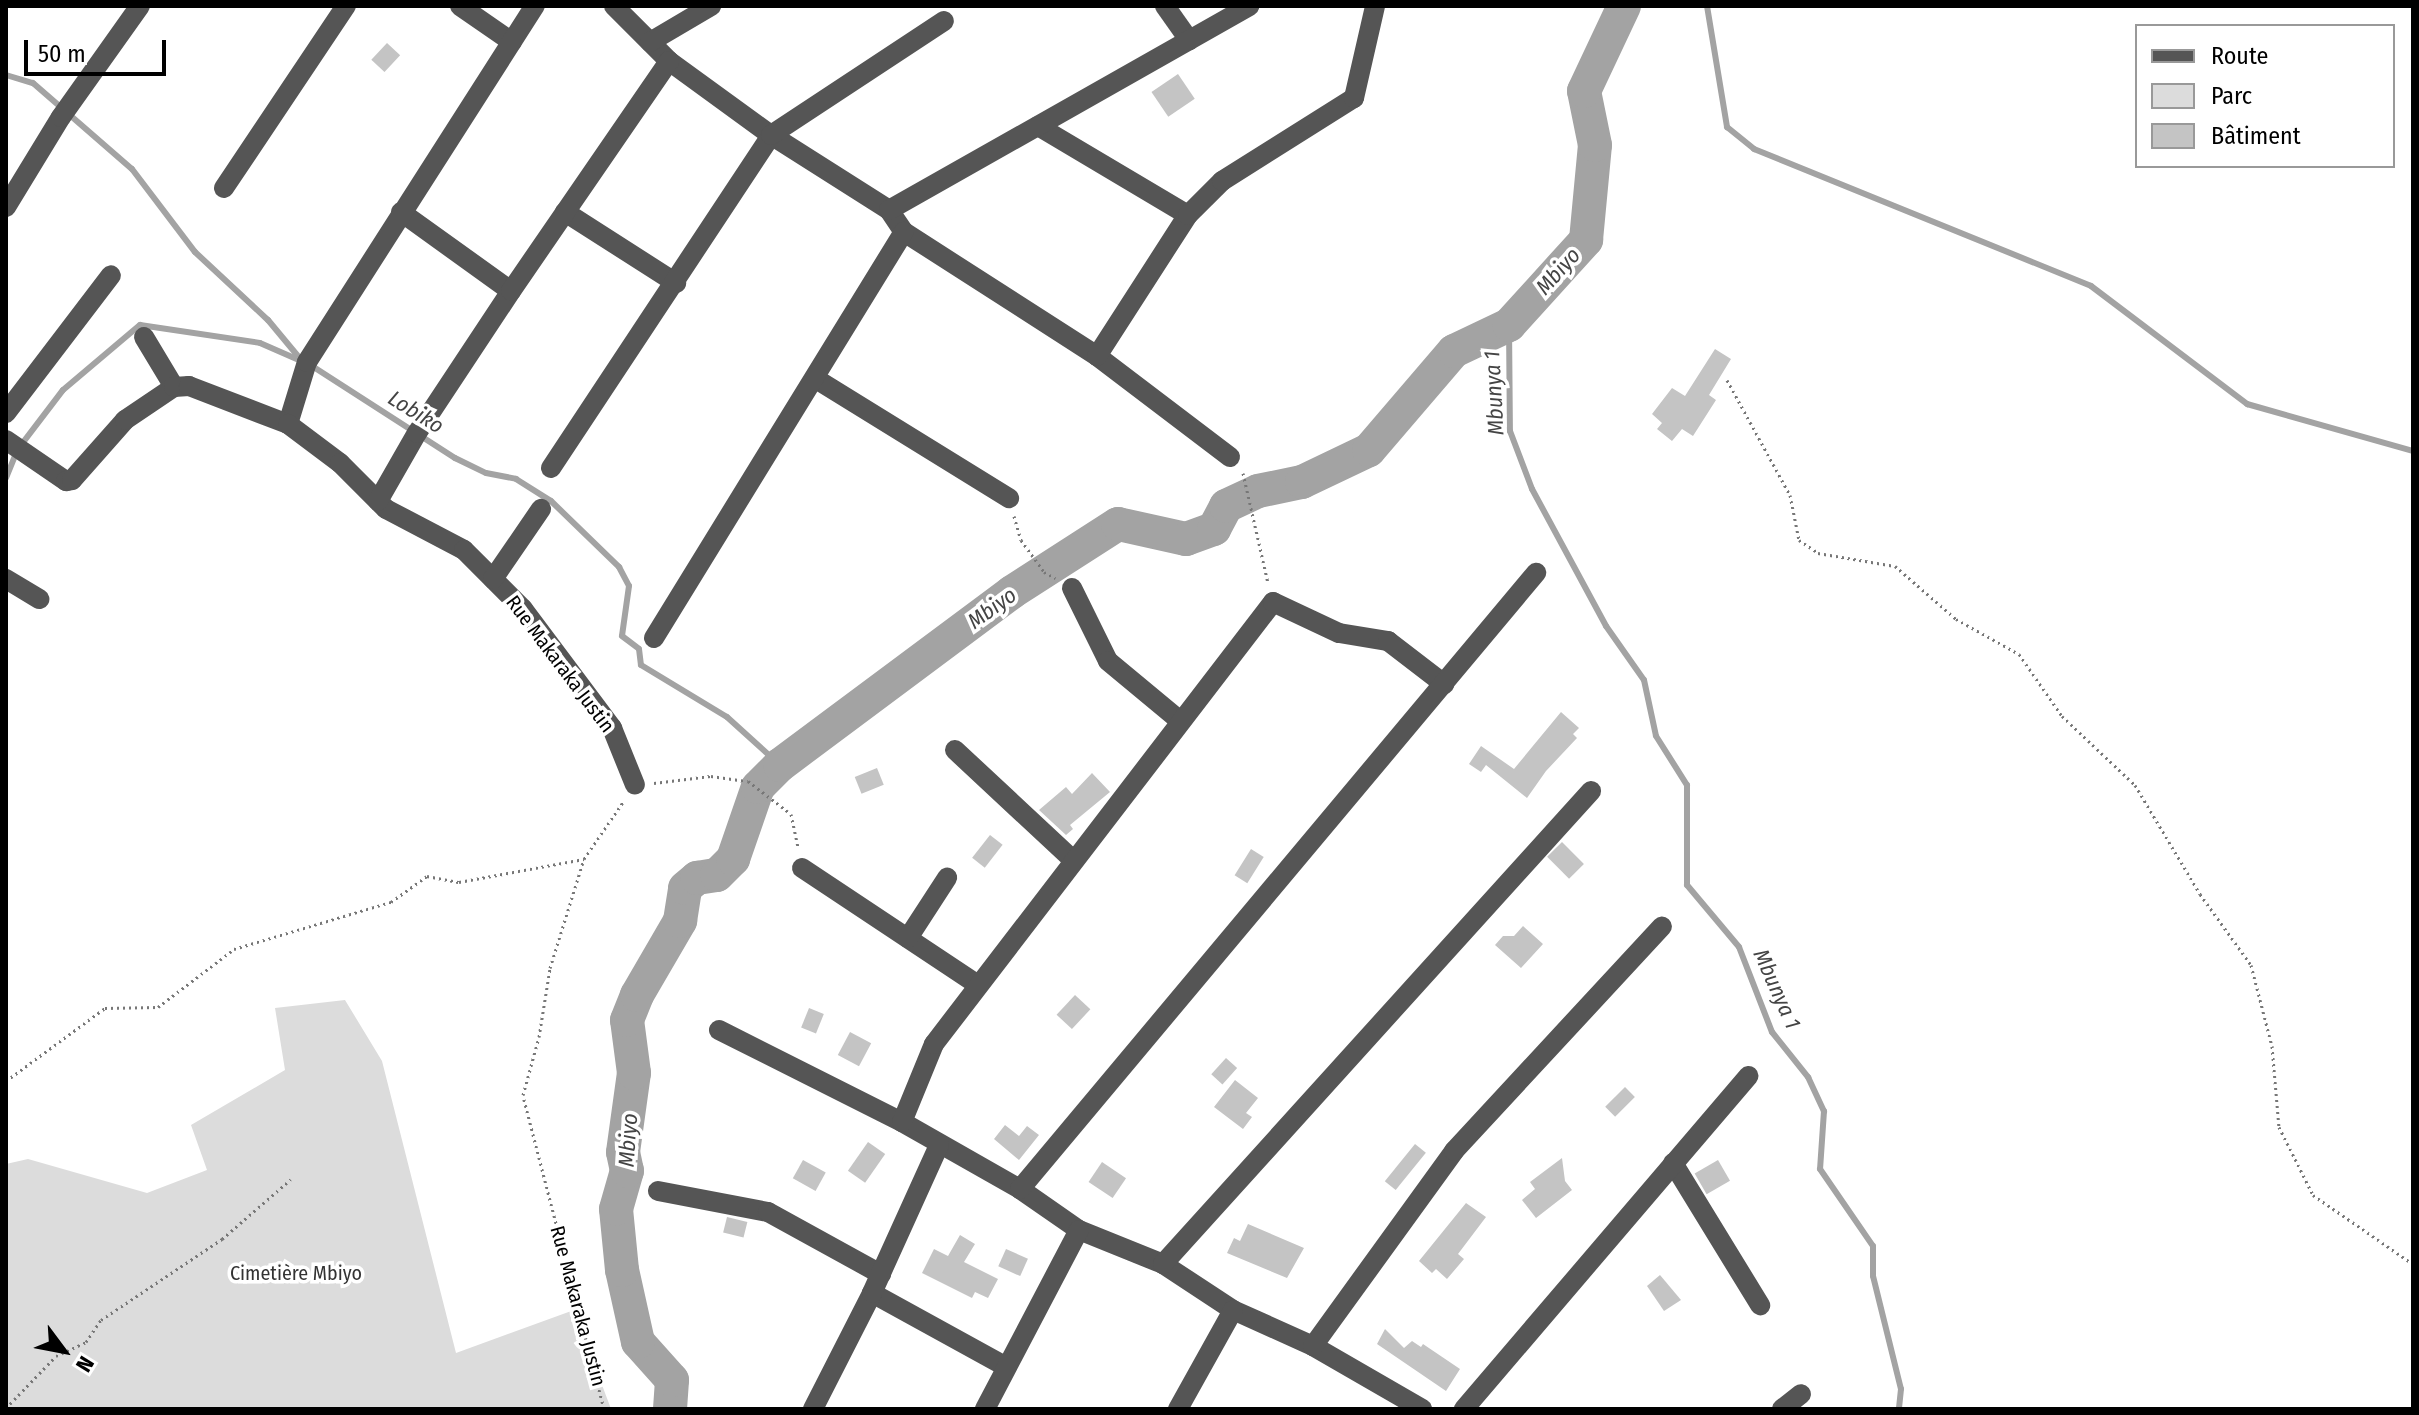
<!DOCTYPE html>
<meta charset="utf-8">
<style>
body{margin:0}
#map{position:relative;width:2419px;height:1415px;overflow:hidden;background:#fff;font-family:"Fira Sans Condensed",sans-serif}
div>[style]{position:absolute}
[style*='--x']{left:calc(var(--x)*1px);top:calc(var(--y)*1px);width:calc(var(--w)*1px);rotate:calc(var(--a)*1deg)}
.green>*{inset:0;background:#dcdcdc}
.stream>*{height:6px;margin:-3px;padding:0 3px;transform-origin:3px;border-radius:3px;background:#a3a3a3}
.river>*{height:34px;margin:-17px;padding:0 17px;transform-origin:17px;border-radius:17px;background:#a3a3a3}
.building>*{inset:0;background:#c4c4c4;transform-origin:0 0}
.path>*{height:3px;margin-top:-1.5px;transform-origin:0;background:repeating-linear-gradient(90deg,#777 0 2px,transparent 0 6px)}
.minor>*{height:20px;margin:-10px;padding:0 10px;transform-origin:10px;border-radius:10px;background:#555}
span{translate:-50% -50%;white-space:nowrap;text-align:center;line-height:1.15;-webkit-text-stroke:7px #fff;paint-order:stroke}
.street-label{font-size:20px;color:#000}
.park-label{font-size:20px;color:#333}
.water-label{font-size:22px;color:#444;font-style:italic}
.frame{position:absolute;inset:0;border:8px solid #000;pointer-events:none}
.legend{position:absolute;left:2135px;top:24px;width:260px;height:144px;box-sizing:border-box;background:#fff;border:2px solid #999;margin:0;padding:10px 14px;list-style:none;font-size:24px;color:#000}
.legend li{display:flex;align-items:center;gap:16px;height:40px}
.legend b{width:40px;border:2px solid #999}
.north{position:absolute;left:24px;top:1311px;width:80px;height:80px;-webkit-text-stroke:6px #fff;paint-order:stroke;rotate:122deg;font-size:22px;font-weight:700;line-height:32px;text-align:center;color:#000}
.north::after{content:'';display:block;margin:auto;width:28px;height:36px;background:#000;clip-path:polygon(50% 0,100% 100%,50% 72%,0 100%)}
.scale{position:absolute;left:24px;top:40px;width:142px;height:36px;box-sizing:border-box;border:4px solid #000;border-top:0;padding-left:10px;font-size:24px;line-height:28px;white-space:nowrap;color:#000;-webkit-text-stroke:6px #fff;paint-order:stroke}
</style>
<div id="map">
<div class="green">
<div style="clip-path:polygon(345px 1000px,382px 1061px,456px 1353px,574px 1310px,611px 1409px,6px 1409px,6px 1164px,28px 1159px,147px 1193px,207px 1170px,191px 1125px,285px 1070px,275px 1008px)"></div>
</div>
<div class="stream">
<div style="--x:1707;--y:6;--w:123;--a:80.6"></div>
<div style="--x:1727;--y:127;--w:35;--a:39"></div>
<div style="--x:1754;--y:149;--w:364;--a:22.1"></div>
<div style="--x:2091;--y:286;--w:196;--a:37.1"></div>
<div style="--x:2247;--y:404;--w:173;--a:15.8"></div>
<div style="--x:6;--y:75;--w:28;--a:17"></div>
<div style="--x:33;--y:83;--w:131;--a:41"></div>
<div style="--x:132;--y:169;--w:104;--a:52.8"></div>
<div style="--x:195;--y:252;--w:100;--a:43"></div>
<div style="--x:268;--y:320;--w:53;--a:50.3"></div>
<div style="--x:1509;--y:325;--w:106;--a:89.5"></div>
<div style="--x:1510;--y:431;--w:62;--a:69.2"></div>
<div style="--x:1532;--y:489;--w:156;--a:61.6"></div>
<div style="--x:1606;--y:626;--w:66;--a:54.9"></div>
<div style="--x:1644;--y:680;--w:57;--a:77.9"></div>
<div style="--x:1656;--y:736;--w:58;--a:57.7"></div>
<div style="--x:1687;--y:785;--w:100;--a:90"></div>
<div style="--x:1687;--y:885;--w:81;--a:50"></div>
<div style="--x:1739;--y:947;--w:91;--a:68.8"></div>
<div style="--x:1772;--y:1032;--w:58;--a:51.3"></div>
<div style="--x:1808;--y:1077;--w:38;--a:65"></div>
<div style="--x:1824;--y:1111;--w:58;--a:93.9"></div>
<div style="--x:1820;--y:1169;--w:93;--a:55.5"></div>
<div style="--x:1873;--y:1246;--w:30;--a:90"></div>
<div style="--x:1873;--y:1276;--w:116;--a:76.1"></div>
<div style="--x:1901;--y:1389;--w:20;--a:96"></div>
<div style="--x:312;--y:366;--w:170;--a:32.8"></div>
<div style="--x:455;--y:458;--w:34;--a:26"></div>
<div style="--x:486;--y:473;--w:31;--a:11"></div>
<div style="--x:516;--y:479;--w:41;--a:32.2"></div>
<div style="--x:551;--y:501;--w:95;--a:44.1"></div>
<div style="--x:619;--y:567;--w:21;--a:62"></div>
<div style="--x:629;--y:586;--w:50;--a:98"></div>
<div style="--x:622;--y:636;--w:21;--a:37"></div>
<div style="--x:639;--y:649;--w:16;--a:83"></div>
<div style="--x:641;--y:665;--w:100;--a:31.2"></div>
<div style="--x:727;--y:717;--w:72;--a:42.2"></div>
<div style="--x:6;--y:478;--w:31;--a:-68"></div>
<div style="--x:18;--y:449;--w:74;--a:-52.7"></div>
<div style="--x:63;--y:390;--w:101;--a:-40.2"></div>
<div style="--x:140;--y:325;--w:121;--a:8.5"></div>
<div style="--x:260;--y:343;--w:45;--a:23.7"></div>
</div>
<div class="river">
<div style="--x:670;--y:1409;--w:29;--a:-86"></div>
<div style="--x:672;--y:1380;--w:51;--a:-131.8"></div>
<div style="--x:638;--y:1342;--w:74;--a:-102.5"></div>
<div style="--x:622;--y:1270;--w:61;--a:-95.6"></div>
<div style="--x:616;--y:1209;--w:40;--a:-74"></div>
<div style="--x:627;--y:1171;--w:19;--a:-102"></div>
<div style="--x:623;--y:1152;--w:80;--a:-82.1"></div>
<div style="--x:634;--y:1073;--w:53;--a:-97.5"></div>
<div style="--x:627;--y:1020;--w:27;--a:-68"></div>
<div style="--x:637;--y:995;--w:86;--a:-59.8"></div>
<div style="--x:680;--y:921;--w:33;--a:-81"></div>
<div style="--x:685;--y:888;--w:16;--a:-40"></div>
<div style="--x:697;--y:878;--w:20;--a:-9"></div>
<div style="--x:717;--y:875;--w:23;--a:-45"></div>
<div style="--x:733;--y:859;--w:76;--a:-70.9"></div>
<div style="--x:758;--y:787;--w:31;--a:-45"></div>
<div style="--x:780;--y:765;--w:289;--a:-36.7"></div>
<div style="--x:1012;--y:592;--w:126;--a:-32.7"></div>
<div style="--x:1118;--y:524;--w:70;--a:12.4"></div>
<div style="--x:1186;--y:539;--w:30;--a:-20"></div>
<div style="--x:1214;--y:529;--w:26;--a:-62"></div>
<div style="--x:1226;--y:506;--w:35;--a:-25"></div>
<div style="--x:1258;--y:491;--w:45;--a:-11.6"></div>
<div style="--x:1302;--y:482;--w:74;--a:-25.5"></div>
<div style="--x:1369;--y:450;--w:130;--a:-49.4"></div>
<div style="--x:1454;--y:351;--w:61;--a:-25.3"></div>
<div style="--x:1509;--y:325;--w:115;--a:-47.8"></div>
<div style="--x:1586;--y:240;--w:95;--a:-84.6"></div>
<div style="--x:1595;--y:145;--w:55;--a:-101.5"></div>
<div style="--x:1584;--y:91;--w:94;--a:-64.8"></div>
</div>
<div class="building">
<div style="left:387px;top:43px;width:18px;height:23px;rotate:43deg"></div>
<div style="left:1178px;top:74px;width:30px;height:32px;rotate:56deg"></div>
<div style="clip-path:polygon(1715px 349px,1731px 359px,1709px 395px,1716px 400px,1693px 436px,1682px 429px,1672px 441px,1657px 429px,1662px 423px,1652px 414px,1672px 388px,1685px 396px)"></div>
<div style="clip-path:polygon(1561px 712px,1579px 728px,1573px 734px,1577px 738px,1546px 771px,1527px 798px,1486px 765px,1481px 772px,1469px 764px,1481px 746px,1514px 769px)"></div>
<div style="left:877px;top:768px;width:18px;height:24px;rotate:68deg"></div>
<div style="clip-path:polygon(1092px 773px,1110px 792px,1070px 825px,1073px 829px,1066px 835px,1039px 810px,1066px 787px,1072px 794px)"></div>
<div style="left:990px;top:835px;width:16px;height:29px;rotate:38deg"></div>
<div style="left:1562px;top:842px;width:31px;height:21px;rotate:45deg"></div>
<div style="left:1251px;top:849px;width:15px;height:31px;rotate:32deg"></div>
<div style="clip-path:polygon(1523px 926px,1543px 944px,1521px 968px,1495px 945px,1503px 936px,1514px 936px)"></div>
<div style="left:1075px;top:995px;width:21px;height:27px;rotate:43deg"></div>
<div style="left:809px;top:1008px;width:16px;height:21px;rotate:22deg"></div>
<div style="left:850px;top:1032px;width:24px;height:26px;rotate:28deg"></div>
<div style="left:1226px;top:1058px;width:15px;height:22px;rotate:42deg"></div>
<div style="clip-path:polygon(1235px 1080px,1258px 1098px,1246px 1113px,1252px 1117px,1243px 1129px,1214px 1107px)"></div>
<div style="left:1625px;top:1087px;width:14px;height:28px;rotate:45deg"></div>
<div style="clip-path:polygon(1005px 1125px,1019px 1136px,1027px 1126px,1039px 1135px,1019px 1160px,994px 1139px)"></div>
<div style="left:868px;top:1142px;width:21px;height:35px;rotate:35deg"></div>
<div style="left:1415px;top:1144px;width:14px;height:48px;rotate:39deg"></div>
<div style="clip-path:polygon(1562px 1158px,1565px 1181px,1572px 1190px,1536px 1218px,1522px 1200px,1535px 1189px,1530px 1182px)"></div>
<div style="left:803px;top:1160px;width:26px;height:21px;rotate:29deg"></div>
<div style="left:1718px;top:1160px;width:24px;height:27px;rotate:60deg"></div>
<div style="left:1102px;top:1162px;width:29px;height:24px;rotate:34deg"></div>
<div style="clip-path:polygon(1466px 1203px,1486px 1217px,1458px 1254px,1464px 1259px,1447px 1279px,1436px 1269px,1432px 1273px,1419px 1261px)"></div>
<div style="left:727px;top:1217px;width:21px;height:16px;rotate:14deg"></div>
<div style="clip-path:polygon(1248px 1224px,1304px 1248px,1287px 1278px,1227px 1253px,1234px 1238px,1240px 1241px)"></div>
<div style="clip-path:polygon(960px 1235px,975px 1244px,964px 1262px,998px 1279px,988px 1298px,975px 1292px,972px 1298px,922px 1273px,934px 1249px,948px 1256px)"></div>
<div style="left:1006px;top:1249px;width:24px;height:19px;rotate:24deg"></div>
<div style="clip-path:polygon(1660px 1275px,1681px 1300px,1664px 1311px,1647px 1286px)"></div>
<div style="clip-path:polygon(1385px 1329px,1404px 1348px,1412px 1341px,1421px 1347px,1423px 1344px,1460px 1369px,1446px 1391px,1377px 1344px)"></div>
</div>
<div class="path">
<div style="--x:1727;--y:380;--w:131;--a:61.3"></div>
<div style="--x:1790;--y:495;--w:46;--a:78.7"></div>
<div style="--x:1799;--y:540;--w:23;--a:34"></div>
<div style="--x:1818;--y:553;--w:78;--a:9.6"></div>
<div style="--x:1895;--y:566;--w:81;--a:41"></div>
<div style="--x:1956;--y:619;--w:72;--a:29.1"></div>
<div style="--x:2019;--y:654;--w:75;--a:55.3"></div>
<div style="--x:2062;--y:716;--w:100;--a:43.4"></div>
<div style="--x:2135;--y:785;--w:127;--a:59.2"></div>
<div style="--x:2200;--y:894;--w:87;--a:54.3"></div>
<div style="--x:2251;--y:965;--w:84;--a:75.5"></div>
<div style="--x:2272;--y:1046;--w:81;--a:85.1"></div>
<div style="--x:2279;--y:1127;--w:76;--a:63.4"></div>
<div style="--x:2313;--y:1195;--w:121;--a:34.6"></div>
<div style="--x:1243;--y:473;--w:113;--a:77.2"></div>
<div style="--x:1014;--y:516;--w:25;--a:74"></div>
<div style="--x:1021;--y:540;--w:39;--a:54"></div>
<div style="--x:1044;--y:572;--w:13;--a:29"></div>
<div style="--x:654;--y:783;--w:57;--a:-7"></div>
<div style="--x:711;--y:776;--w:37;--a:8"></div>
<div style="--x:748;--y:781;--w:54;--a:37.5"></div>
<div style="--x:791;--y:814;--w:35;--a:78"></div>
<div style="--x:6;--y:1081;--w:123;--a:-36.4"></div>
<div style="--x:105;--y:1008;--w:53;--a:-1.1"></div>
<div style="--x:158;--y:1007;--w:96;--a:-37.3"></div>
<div style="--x:234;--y:949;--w:164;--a:-16.7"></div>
<div style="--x:391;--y:902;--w:44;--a:-35.8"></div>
<div style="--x:427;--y:876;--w:33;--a:11"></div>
<div style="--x:459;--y:882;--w:127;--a:-10.4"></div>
<div style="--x:6;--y:1408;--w:72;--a:-46.1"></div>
<div style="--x:56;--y:1356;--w:33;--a:-25"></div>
<div style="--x:86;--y:1342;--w:27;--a:-56"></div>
<div style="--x:101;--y:1320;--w:146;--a:-33.8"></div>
<div style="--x:222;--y:1239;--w:91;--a:-41"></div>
<div style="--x:604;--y:1409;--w:324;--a:-104.5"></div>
<div style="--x:523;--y:1095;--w:60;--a:-74.6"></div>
<div style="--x:539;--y:1037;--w:70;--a:-80.9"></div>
<div style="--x:550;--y:968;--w:114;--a:-72.7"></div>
<div style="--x:584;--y:859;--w:69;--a:-55.6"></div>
</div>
<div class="minor">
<div style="--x:460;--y:6;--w:63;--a:34.7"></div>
<div style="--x:614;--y:6;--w:78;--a:45"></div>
<div style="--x:669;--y:61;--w:126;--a:36"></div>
<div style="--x:771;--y:135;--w:140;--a:32.4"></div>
<div style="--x:889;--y:210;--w:27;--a:56"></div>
<div style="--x:904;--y:232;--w:229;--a:32.7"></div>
<div style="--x:1097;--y:356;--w:167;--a:37.2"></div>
<div style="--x:1165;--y:6;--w:42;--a:54.8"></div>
<div style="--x:650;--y:42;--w:71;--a:-30.5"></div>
<div style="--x:1038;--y:126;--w:174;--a:30.7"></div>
<div style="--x:224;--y:188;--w:219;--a:-56.2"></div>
<div style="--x:6;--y:207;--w:105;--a:-58.6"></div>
<div style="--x:61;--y:117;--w:136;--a:-54.6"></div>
<div style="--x:889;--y:210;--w:414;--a:-29.5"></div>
<div style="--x:401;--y:212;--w:135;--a:35.7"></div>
<div style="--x:565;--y:212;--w:132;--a:32.6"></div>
<div style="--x:144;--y:337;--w:58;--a:59"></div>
<div style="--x:1097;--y:356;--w:168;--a:-57.2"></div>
<div style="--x:1188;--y:215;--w:48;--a:-45"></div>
<div style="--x:1222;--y:181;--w:156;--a:-32.2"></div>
<div style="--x:1354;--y:98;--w:94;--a:-77.1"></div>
<div style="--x:816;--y:379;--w:227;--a:31.7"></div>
<div style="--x:6;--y:413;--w:173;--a:-52.7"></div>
<div style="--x:288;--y:424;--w:65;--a:-73"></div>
<div style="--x:307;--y:362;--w:423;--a:-57.4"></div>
<div style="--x:6;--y:440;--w:73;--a:34.3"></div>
<div style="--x:66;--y:481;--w:6;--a:-9"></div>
<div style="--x:72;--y:480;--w:80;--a:-48.5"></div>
<div style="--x:125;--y:420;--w:59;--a:-34"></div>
<div style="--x:174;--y:387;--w:15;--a:-4"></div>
<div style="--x:189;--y:386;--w:106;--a:21"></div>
<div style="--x:288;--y:424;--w:65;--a:36.9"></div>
<div style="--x:340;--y:463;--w:65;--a:45"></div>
<div style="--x:386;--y:509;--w:88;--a:27.7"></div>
<div style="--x:464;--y:550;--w:83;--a:45"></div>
<div style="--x:523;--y:609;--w:149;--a:53.2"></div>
<div style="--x:612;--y:728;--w:61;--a:68"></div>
<div style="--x:551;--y:468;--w:399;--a:-56.5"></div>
<div style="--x:771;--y:135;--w:207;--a:-33.4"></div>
<div style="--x:378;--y:501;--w:78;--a:-60.2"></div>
<div style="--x:417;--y:433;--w:170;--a:-56.5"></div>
<div style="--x:511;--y:291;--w:279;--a:-55.5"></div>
<div style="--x:6;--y:579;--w:39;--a:31"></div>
<div style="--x:493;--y:579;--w:85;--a:-55.6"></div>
<div style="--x:1072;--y:588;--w:81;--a:63.7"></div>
<div style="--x:1108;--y:661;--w:92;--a:39.7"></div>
<div style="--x:654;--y:638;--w:477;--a:-58.4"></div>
<div style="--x:955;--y:750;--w:161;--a:43"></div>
<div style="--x:802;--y:868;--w:211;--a:33.6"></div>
<div style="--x:908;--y:938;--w:72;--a:-57"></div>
<div style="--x:719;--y:1030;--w:205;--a:26.7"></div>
<div style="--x:902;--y:1122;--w:136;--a:29.6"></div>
<div style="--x:1020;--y:1189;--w:72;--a:34.8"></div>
<div style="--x:1079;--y:1230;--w:91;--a:22"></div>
<div style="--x:1163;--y:1264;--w:84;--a:33.3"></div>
<div style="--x:1233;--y:1310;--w:88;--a:24.2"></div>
<div style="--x:1313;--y:1346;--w:126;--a:30"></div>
<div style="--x:902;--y:1122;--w:84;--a:-67.7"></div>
<div style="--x:934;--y:1044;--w:557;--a:-52.51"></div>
<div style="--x:1273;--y:602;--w:73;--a:25.2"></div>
<div style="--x:1339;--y:633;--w:50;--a:9.3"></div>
<div style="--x:1388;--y:641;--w:71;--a:37.5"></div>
<div style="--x:1673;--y:1163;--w:167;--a:58.5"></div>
<div style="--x:1020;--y:1189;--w:804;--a:-50.05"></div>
<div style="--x:658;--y:1191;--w:112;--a:10.8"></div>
<div style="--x:768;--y:1212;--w:129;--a:28.8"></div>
<div style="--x:1163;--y:1264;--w:638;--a:-47.86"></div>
<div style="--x:872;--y:1293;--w:152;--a:28.8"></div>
<div style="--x:1313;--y:1346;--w:241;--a:-54.1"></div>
<div style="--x:1454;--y:1151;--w:306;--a:-47.2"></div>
<div style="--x:813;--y:1409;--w:130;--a:-63"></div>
<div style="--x:872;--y:1293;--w:162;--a:-65.6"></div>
<div style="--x:985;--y:1409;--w:202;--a:-62.3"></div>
<div style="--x:1178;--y:1409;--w:113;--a:-60.9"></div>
<div style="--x:1464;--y:1409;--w:438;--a:-49.5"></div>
<div style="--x:1782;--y:1409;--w:24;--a:-38"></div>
</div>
<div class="street-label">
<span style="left:560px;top:664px;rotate:53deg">Rue Makaraka Justin</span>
<span style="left:578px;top:1306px;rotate:75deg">Rue Makaraka Justin</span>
</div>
<div class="park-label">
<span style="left:296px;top:1273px">Cimetière Mbiyo</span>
</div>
<div class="water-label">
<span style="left:1558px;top:271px;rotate:-48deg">Mbiyo</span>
<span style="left:1494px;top:393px;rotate:-93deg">Mbunya 1</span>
<span style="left:416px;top:412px;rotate:32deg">Lobiko</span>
<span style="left:992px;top:608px;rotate:-36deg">Mbiyo</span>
<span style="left:1777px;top:989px;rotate:66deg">Mbunya 1</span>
<span style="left:628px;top:1140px;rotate:-86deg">Mbiyo</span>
</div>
<div class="frame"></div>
<ul class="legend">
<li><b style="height:10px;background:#555"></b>Route</li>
<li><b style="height:22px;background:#dcdcdc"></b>Parc</li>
<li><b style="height:22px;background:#c4c4c4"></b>Bâtiment</li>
</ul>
<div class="north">N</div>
<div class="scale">50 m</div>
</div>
